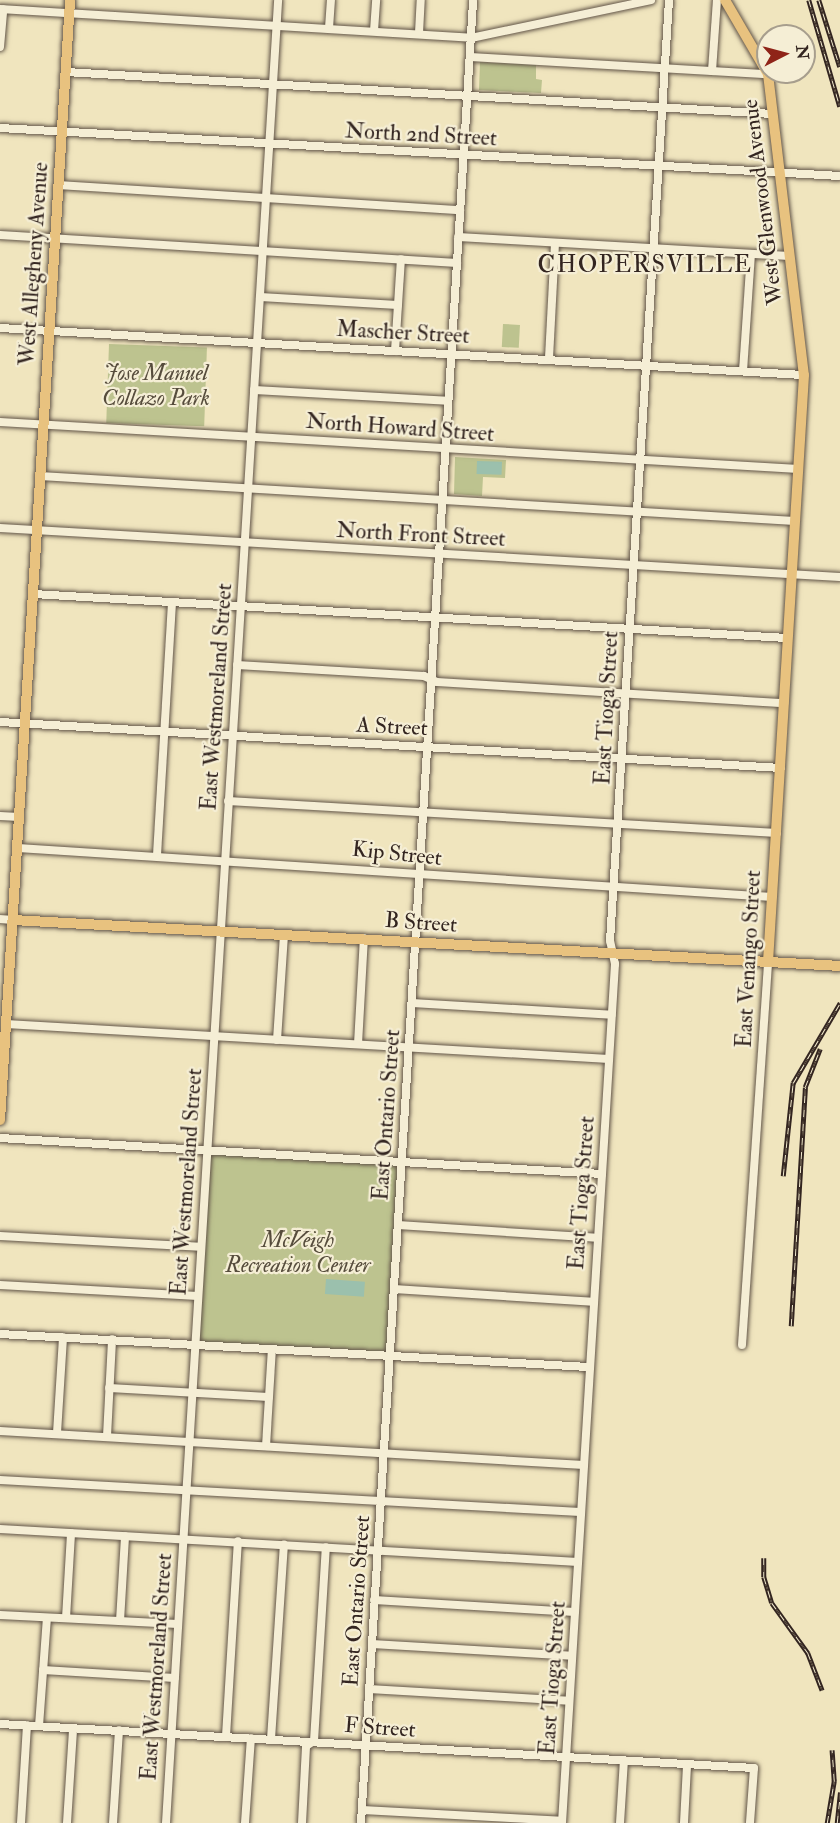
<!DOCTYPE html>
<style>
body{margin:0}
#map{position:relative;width:840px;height:1823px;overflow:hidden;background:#f0e5be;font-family:"IM FELL Double Pica",serif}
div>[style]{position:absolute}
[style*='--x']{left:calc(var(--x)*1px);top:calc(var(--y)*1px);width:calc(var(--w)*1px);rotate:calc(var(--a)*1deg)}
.green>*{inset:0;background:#bdc38f;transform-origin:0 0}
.water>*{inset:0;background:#9bc0ad;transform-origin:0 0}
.roads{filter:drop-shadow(0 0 2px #625548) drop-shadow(0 0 2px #625548)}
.minor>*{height:8px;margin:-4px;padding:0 4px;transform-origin:4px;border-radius:4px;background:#f5eed5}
.major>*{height:10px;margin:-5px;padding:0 5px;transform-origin:5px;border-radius:5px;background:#e8c27f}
.rail>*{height:4.5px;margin-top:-2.25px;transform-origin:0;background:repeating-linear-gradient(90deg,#f5eed5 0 7px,#332520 0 14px);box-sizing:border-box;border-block:2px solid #332520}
span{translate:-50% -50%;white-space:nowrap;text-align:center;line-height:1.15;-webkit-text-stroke:4.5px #f5eed5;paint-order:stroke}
.street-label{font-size:22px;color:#332520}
.park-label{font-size:22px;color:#564c3c;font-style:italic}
.neighbourhood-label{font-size:24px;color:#332520;letter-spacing:1.5px}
.north{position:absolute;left:756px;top:24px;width:60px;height:60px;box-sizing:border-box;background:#f5eed5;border:2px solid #a79e8d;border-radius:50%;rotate:84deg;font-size:16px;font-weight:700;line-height:24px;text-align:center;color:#332520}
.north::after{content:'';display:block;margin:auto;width:21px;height:27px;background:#8f2418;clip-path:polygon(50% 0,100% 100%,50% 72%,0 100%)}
</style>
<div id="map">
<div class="green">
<div style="clip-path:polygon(480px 62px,536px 65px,536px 79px,542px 80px,541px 93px,479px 90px)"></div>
<div style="left:503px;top:324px;width:17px;height:23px;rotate:3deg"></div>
<div style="left:109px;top:344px;width:98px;height:79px;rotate:2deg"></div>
<div style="clip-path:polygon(455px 457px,506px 460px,505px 478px,483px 477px,482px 496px,454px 494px)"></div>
<div style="left:207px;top:1150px;width:194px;height:194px;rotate:3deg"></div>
</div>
<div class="water">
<div style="left:477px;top:461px;width:25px;height:13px;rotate:2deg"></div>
<div style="left:326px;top:1279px;width:39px;height:15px;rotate:4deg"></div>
</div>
<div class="roads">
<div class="minor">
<div style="--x:0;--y:9;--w:472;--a:3.5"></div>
<div style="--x:471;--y:38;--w:184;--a:-11.9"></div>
<div style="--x:329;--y:28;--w:28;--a:-86"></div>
<div style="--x:374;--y:31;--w:31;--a:-86"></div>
<div style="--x:419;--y:33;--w:33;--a:-87"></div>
<div style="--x:0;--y:47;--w:38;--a:-85"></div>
<div style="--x:470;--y:57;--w:298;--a:3.3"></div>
<div style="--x:712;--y:71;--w:71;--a:-86"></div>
<div style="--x:66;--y:72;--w:707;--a:3.4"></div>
<div style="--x:0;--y:128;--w:841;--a:3.27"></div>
<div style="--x:58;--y:185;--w:403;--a:3.6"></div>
<div style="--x:0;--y:235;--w:458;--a:3.5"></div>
<div style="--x:458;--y:237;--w:332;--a:3.3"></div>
<div style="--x:260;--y:297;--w:138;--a:3.3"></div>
<div style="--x:0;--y:328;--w:805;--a:3.35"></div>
<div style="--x:395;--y:351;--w:92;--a:-86.3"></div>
<div style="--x:549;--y:358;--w:115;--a:-87"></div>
<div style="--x:743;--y:371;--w:116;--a:-86.1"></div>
<div style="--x:254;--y:390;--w:194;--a:3.2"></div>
<div style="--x:0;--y:422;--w:800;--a:3.37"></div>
<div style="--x:40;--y:476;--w:756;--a:3.41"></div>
<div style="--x:0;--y:528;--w:841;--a:3.34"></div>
<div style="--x:33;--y:594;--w:756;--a:3.34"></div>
<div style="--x:237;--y:665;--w:187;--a:3.4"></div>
<div style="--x:424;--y:676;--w:14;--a:25"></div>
<div style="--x:437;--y:682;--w:348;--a:3.5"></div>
<div style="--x:0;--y:722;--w:782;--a:3.37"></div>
<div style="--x:228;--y:801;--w:550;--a:3.34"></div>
<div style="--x:0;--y:816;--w:19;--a:3"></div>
<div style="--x:18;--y:848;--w:756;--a:3.72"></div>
<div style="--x:157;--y:855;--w:253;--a:-86.6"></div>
<div style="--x:0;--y:919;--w:13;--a:4"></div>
<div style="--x:412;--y:1003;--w:200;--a:3.4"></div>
<div style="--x:6;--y:1024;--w:604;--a:3.32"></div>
<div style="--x:277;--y:1040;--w:106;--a:-86.2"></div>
<div style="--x:358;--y:1044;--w:106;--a:-86.8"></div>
<div style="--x:0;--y:1138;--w:603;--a:3.42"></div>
<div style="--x:398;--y:1225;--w:199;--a:3.7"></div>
<div style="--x:0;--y:1236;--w:200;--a:3.1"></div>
<div style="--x:0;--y:1285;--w:198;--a:3.2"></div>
<div style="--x:394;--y:1289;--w:199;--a:3.7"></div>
<div style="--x:0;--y:1334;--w:590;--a:3.21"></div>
<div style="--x:742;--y:1345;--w:384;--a:-86.1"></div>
<div style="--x:109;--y:1388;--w:160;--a:3.2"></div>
<div style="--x:0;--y:1431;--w:585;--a:3.33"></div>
<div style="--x:57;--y:1433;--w:96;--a:-86.4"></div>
<div style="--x:107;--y:1436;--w:97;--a:-87"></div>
<div style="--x:266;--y:1446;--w:97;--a:-86.5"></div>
<div style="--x:0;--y:1480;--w:581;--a:3.16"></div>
<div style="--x:0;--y:1529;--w:579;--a:3.27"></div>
<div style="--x:374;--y:1600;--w:201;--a:3.4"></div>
<div style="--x:0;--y:1615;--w:178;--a:2.9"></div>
<div style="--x:66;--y:1618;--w:85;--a:-86.6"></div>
<div style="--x:120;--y:1621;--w:85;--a:-86.6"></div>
<div style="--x:372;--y:1644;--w:200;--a:3.4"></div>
<div style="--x:43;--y:1670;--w:132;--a:3.5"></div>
<div style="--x:369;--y:1689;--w:200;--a:3.4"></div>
<div style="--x:0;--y:1724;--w:755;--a:3.34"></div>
<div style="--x:754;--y:1768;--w:55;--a:94.2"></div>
<div style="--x:39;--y:1726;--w:108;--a:-85.8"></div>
<div style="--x:226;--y:1736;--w:195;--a:-86.5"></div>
<div style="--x:271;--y:1739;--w:195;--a:-86.2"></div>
<div style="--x:362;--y:1810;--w:200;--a:3.1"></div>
<div style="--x:21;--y:1823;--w:98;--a:-86.5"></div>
<div style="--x:67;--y:1823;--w:94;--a:-86.3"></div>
<div style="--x:113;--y:1823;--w:93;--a:-86.3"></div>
<div style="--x:166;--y:1823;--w:1826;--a:-86.48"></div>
<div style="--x:245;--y:1823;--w:85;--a:-86"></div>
<div style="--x:302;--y:1823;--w:77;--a:-87"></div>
<div style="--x:306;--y:1746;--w:9;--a:-32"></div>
<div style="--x:314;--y:1741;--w:194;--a:-86.5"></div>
<div style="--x:361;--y:1823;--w:1826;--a:-86.48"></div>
<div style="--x:562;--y:1823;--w:861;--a:-86.47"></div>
<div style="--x:615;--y:964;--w:24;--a:-102"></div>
<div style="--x:610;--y:941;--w:943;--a:-86.41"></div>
<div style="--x:620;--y:1823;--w:63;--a:-86.4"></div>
<div style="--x:684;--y:1823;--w:58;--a:-87"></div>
</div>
<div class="major">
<div style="--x:725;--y:0;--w:86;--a:59.8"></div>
<div style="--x:768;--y:74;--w:303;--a:83.2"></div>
<div style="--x:804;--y:375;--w:588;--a:93.51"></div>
<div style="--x:13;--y:920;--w:828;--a:3.18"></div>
<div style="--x:0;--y:1120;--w:1122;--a:-86.42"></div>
</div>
</div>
<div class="rail">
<div style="--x:809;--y:0;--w:111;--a:73.8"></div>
<div style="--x:819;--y:0;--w:70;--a:72.6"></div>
<div style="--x:783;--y:1176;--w:94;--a:-83.9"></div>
<div style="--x:793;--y:1083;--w:93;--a:-59.6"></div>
<div style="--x:791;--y:1326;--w:239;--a:-86.6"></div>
<div style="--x:805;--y:1087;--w:41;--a:-68.5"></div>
<div style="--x:764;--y:1558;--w:19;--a:90"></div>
<div style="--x:764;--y:1577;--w:27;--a:73"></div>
<div style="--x:772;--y:1603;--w:62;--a:54.2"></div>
<div style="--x:808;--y:1653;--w:40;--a:69"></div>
<div style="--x:827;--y:1823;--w:43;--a:-80.5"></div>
<div style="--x:834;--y:1781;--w:31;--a:-94"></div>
<div style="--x:837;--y:1823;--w:31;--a:-84"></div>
</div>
<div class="street-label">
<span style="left:421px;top:135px;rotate:3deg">North 2nd Street</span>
<span style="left:763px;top:202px;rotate:-97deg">West Glenwood Avenue</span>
<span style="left:34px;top:264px;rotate:-86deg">West Allegheny Avenue</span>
<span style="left:403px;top:333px;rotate:3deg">Mascher Street</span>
<span style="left:400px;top:428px;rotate:4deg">North Howard Street</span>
<span style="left:421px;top:535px;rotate:3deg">North Front Street</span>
<span style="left:217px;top:697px;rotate:-86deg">East Westmoreland Street</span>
<span style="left:607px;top:708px;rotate:-87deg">East Tioga Street</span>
<span style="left:392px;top:727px;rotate:3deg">A Street</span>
<span style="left:397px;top:854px;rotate:6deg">Kip Street</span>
<span style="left:421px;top:923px;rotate:4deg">B Street</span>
<span style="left:749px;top:959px;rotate:-87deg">East Venango Street</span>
<span style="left:387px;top:1115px;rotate:-86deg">East Ontario Street</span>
<span style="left:187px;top:1182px;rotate:-86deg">East Westmoreland Street</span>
<span style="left:582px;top:1193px;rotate:-86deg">East Tioga Street</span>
<span style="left:357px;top:1601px;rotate:-86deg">East Ontario Street</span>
<span style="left:157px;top:1667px;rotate:-86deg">East Westmoreland Street</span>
<span style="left:553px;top:1678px;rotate:-86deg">East Tioga Street</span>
<span style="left:380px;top:1728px;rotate:4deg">F Street</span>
</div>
<div class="park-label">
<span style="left:156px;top:386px">Jose Manuel<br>Collazo Park</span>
<span style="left:298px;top:1253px">McVeigh<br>Recreation Center</span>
</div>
<div class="neighbourhood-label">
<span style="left:645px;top:265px">CHOPERSVILLE</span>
</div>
<div class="north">N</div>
</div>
